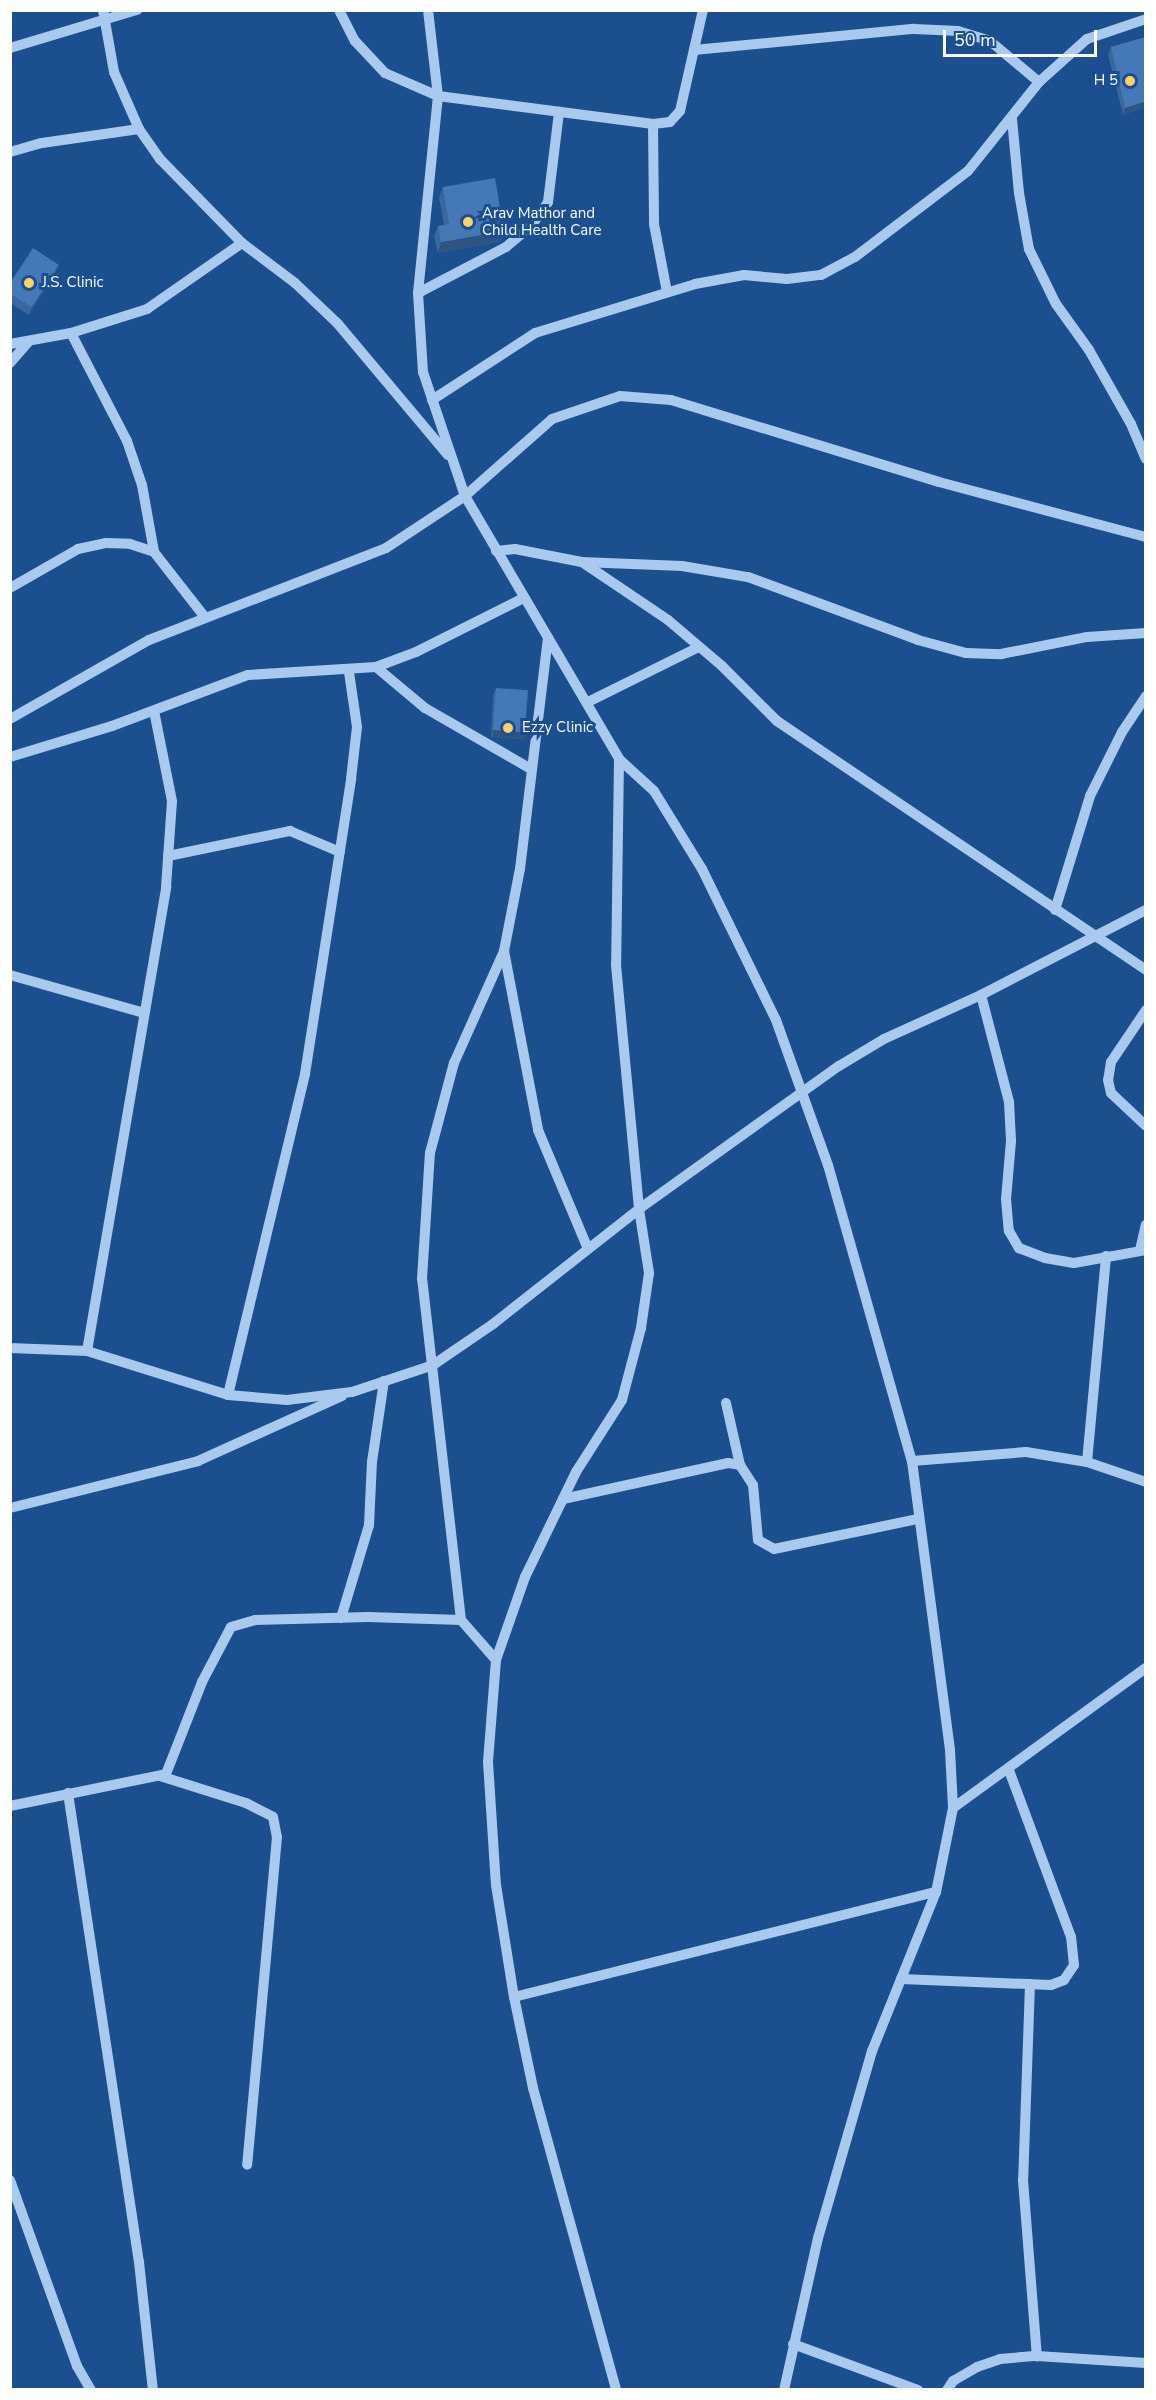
<!DOCTYPE html>
<style>
body{margin:0}
#map{position:relative;width:1156px;height:2400px;overflow:hidden;background:#1b4f8f;font-family:"Nunito Sans",sans-serif}
div>[style]{position:absolute}
[style*='--x']{left:calc(var(--x)*1px);top:calc(var(--y)*1px);width:calc(var(--w)*1px);rotate:calc(var(--a)*1deg)}
.minor>*{height:10px;margin:-5px;padding:0 5px;transform-origin:5px;border-radius:5px;background:#a9c9ee}
.wall>*{inset:0;background:#3a679d}
.shaded-wall>*{inset:0;background:#305480;transform-origin:0 0}
.building>*{inset:0;background:#4478b7;transform-origin:0 0}
.dots>*{width:16px;height:16px;translate:-50% -50%;box-sizing:border-box;border:3px solid #1b4f8f;border-radius:50%}
span{translate:-50% -50%;white-space:nowrap;text-align:center;line-height:1.15;-webkit-text-stroke:6px #1b4f8f;paint-order:stroke}
.poi-label{font-size:15px;color:#fff}
.right{translate:-100% -50%;text-align:right}
.left{translate:0 -50%;text-align:left}
.frame{position:absolute;inset:0;border:12px solid #fff;pointer-events:none}
.scale{position:absolute;left:943px;top:30px;width:154px;height:27px;box-sizing:border-box;border:3px solid #fff;border-top:0;padding-left:8px;font-size:18px;line-height:21px;white-space:nowrap;color:#fff;-webkit-text-stroke:4px #1b4f8f;paint-order:stroke}
</style>
<div id="map">
<div class="minor">
<div style="--x:103;--y:10;--w:63;--a:79.9"></div>
<div style="--x:114;--y:72;--w:62;--a:66.3"></div>
<div style="--x:139;--y:129;--w:37;--a:55"></div>
<div style="--x:160;--y:159;--w:117;--a:45.7"></div>
<div style="--x:242;--y:243;--w:66;--a:37"></div>
<div style="--x:295;--y:283;--w:59;--a:43.6"></div>
<div style="--x:338;--y:324;--w:171;--a:50"></div>
<div style="--x:339;--y:10;--w:35;--a:63"></div>
<div style="--x:355;--y:41;--w:44;--a:46.8"></div>
<div style="--x:385;--y:73;--w:58;--a:23.5"></div>
<div style="--x:438;--y:96;--w:217;--a:7.4"></div>
<div style="--x:653;--y:124;--w:17;--a:-7"></div>
<div style="--x:670;--y:122;--w:15;--a:-48"></div>
<div style="--x:680;--y:111;--w:104;--a:-77.2"></div>
<div style="--x:428;--y:10;--w:87;--a:83.4"></div>
<div style="--x:438;--y:96;--w:198;--a:95.8"></div>
<div style="--x:418;--y:293;--w:79;--a:86.4"></div>
<div style="--x:423;--y:372;--w:131;--a:71.3"></div>
<div style="--x:465;--y:496;--w:305;--a:59.6"></div>
<div style="--x:619;--y:759;--w:206;--a:90.8"></div>
<div style="--x:616;--y:965;--w:245;--a:84.6"></div>
<div style="--x:639;--y:1209;--w:65;--a:81.1"></div>
<div style="--x:649;--y:1273;--w:56;--a:98.3"></div>
<div style="--x:641;--y:1328;--w:74;--a:104.8"></div>
<div style="--x:622;--y:1400;--w:85;--a:122.6"></div>
<div style="--x:576;--y:1472;--w:117;--a:115.9"></div>
<div style="--x:525;--y:1577;--w:88;--a:109.3"></div>
<div style="--x:496;--y:1660;--w:102;--a:94.5"></div>
<div style="--x:488;--y:1762;--w:123;--a:86.3"></div>
<div style="--x:496;--y:1885;--w:113;--a:80.9"></div>
<div style="--x:514;--y:1997;--w:93;--a:78.2"></div>
<div style="--x:533;--y:2088;--w:313;--a:74.6"></div>
<div style="--x:10;--y:48;--w:133;--a:-16.7"></div>
<div style="--x:694;--y:50;--w:221;--a:-5.5"></div>
<div style="--x:914;--y:29;--w:44;--a:2.6"></div>
<div style="--x:958;--y:31;--w:34;--a:17"></div>
<div style="--x:990;--y:41;--w:64;--a:39.9"></div>
<div style="--x:1012;--y:119;--w:74;--a:84.6"></div>
<div style="--x:1019;--y:193;--w:57;--a:79.9"></div>
<div style="--x:1029;--y:249;--w:61;--a:63.9"></div>
<div style="--x:1056;--y:304;--w:57;--a:54.3"></div>
<div style="--x:1089;--y:350;--w:85;--a:60.4"></div>
<div style="--x:1131;--y:424;--w:38;--a:67"></div>
<div style="--x:653;--y:124;--w:100;--a:89.4"></div>
<div style="--x:654;--y:224;--w:69;--a:79.2"></div>
<div style="--x:10;--y:152;--w:33;--a:-16"></div>
<div style="--x:42;--y:143;--w:98;--a:-8.2"></div>
<div style="--x:418;--y:293;--w:99;--a:-27.6"></div>
<div style="--x:506;--y:247;--w:34;--a:-40"></div>
<div style="--x:532;--y:225;--w:28;--a:-55"></div>
<div style="--x:548;--y:202;--w:91;--a:-83"></div>
<div style="--x:71;--y:333;--w:122;--a:62.6"></div>
<div style="--x:127;--y:441;--w:46;--a:71.2"></div>
<div style="--x:142;--y:485;--w:68;--a:79.8"></div>
<div style="--x:10;--y:344;--w:62;--a:-10.2"></div>
<div style="--x:71;--y:333;--w:80;--a:-17.5"></div>
<div style="--x:147;--y:309;--w:116;--a:-34.8"></div>
<div style="--x:10;--y:363;--w:29;--a:-49"></div>
<div style="--x:432;--y:400;--w:123;--a:-33"></div>
<div style="--x:535;--y:333;--w:167;--a:-17"></div>
<div style="--x:695;--y:284;--w:50;--a:-10.4"></div>
<div style="--x:744;--y:275;--w:43;--a:5.3"></div>
<div style="--x:787;--y:279;--w:34;--a:-7"></div>
<div style="--x:821;--y:275;--w:38;--a:-28"></div>
<div style="--x:855;--y:257;--w:142;--a:-37.3"></div>
<div style="--x:968;--y:171;--w:114;--a:-51.4"></div>
<div style="--x:1039;--y:82;--w:64;--a:-41.9"></div>
<div style="--x:1087;--y:39;--w:62;--a:-18.7"></div>
<div style="--x:496;--y:551;--w:19;--a:-6"></div>
<div style="--x:515;--y:549;--w:68;--a:11"></div>
<div style="--x:582;--y:562;--w:104;--a:34"></div>
<div style="--x:668;--y:620;--w:71;--a:40.4"></div>
<div style="--x:722;--y:666;--w:78;--a:45"></div>
<div style="--x:777;--y:721;--w:445;--a:34"></div>
<div style="--x:582;--y:562;--w:100;--a:2.3"></div>
<div style="--x:682;--y:566;--w:67;--a:9.5"></div>
<div style="--x:748;--y:577;--w:181;--a:20.3"></div>
<div style="--x:918;--y:640;--w:50;--a:15.2"></div>
<div style="--x:966;--y:653;--w:35;--a:2"></div>
<div style="--x:1001;--y:654;--w:88;--a:-11.2"></div>
<div style="--x:1087;--y:637;--w:59;--a:-3.9"></div>
<div style="--x:10;--y:588;--w:78;--a:-29.8"></div>
<div style="--x:78;--y:549;--w:29;--a:-12"></div>
<div style="--x:106;--y:543;--w:24;--a:2"></div>
<div style="--x:130;--y:544;--w:25;--a:18"></div>
<div style="--x:154;--y:552;--w:81;--a:52"></div>
<div style="--x:376;--y:667;--w:64;--a:39.9"></div>
<div style="--x:425;--y:708;--w:122;--a:29.9"></div>
<div style="--x:588;--y:702;--w:124;--a:-26.4"></div>
<div style="--x:10;--y:719;--w:160;--a:-29.6"></div>
<div style="--x:149;--y:640;--w:254;--a:-21.2"></div>
<div style="--x:386;--y:548;--w:95;--a:-33.4"></div>
<div style="--x:465;--y:496;--w:116;--a:-41.5"></div>
<div style="--x:552;--y:419;--w:72;--a:-18.7"></div>
<div style="--x:620;--y:396;--w:51;--a:4.5"></div>
<div style="--x:671;--y:400;--w:280;--a:17"></div>
<div style="--x:939;--y:482;--w:214;--a:14.9"></div>
<div style="--x:10;--y:757;--w:107;--a:-16.9"></div>
<div style="--x:112;--y:726;--w:145;--a:-20.6"></div>
<div style="--x:248;--y:675;--w:128;--a:-3.6"></div>
<div style="--x:376;--y:667;--w:43;--a:-20.6"></div>
<div style="--x:416;--y:652;--w:121;--a:-26.6"></div>
<div style="--x:619;--y:759;--w:47;--a:42.4"></div>
<div style="--x:654;--y:791;--w:92;--a:58.4"></div>
<div style="--x:702;--y:869;--w:168;--a:63.9"></div>
<div style="--x:776;--y:1020;--w:154;--a:70.3"></div>
<div style="--x:828;--y:1165;--w:308;--a:74.2"></div>
<div style="--x:912;--y:1461;--w:291;--a:82.5"></div>
<div style="--x:950;--y:1750;--w:58;--a:87"></div>
<div style="--x:953;--y:1808;--w:86;--a:101.4"></div>
<div style="--x:936;--y:1892;--w:171;--a:111.9"></div>
<div style="--x:872;--y:2051;--w:195;--a:106.1"></div>
<div style="--x:818;--y:2238;--w:156;--a:102.6"></div>
<div style="--x:168;--y:856;--w:125;--a:-11.6"></div>
<div style="--x:290;--y:831;--w:54;--a:22.8"></div>
<div style="--x:1055;--y:910;--w:119;--a:-72.9"></div>
<div style="--x:1090;--y:796;--w:72;--a:-63.4"></div>
<div style="--x:1122;--y:732;--w:43;--a:-56.3"></div>
<div style="--x:504;--y:951;--w:182;--a:79.2"></div>
<div style="--x:538;--y:1130;--w:129;--a:67.2"></div>
<div style="--x:10;--y:975;--w:139;--a:15.8"></div>
<div style="--x:981;--y:995;--w:111;--a:75.3"></div>
<div style="--x:1009;--y:1102;--w:39;--a:87"></div>
<div style="--x:1011;--y:1141;--w:58;--a:94.9"></div>
<div style="--x:1006;--y:1199;--w:32;--a:85"></div>
<div style="--x:1009;--y:1231;--w:20;--a:60"></div>
<div style="--x:1019;--y:1248;--w:28;--a:21"></div>
<div style="--x:1045;--y:1258;--w:29;--a:10"></div>
<div style="--x:1074;--y:1263;--w:73;--a:-10.2"></div>
<div style="--x:1146;--y:1010;--w:63;--a:123.9"></div>
<div style="--x:1111;--y:1062;--w:18;--a:99"></div>
<div style="--x:1108;--y:1080;--w:13;--a:77"></div>
<div style="--x:1111;--y:1093;--w:48;--a:43.3"></div>
<div style="--x:1140;--y:1250;--w:26;--a:-77"></div>
<div style="--x:10;--y:1348;--w:77;--a:2.2"></div>
<div style="--x:87;--y:1351;--w:148;--a:17.3"></div>
<div style="--x:228;--y:1395;--w:59;--a:4.8"></div>
<div style="--x:287;--y:1400;--w:65;--a:-7"></div>
<div style="--x:352;--y:1392;--w:85;--a:-18.4"></div>
<div style="--x:433;--y:1365;--w:73;--a:-34.3"></div>
<div style="--x:493;--y:1324;--w:186;--a:-38.2"></div>
<div style="--x:639;--y:1209;--w:246;--a:-35.6"></div>
<div style="--x:839;--y:1066;--w:52;--a:-31"></div>
<div style="--x:884;--y:1039;--w:107;--a:-24.4"></div>
<div style="--x:981;--y:995;--w:186;--a:-27.3"></div>
<div style="--x:87;--y:1351;--w:471;--a:-80.3"></div>
<div style="--x:166;--y:887;--w:86;--a:-86"></div>
<div style="--x:172;--y:801;--w:92;--a:-101.3"></div>
<div style="--x:228;--y:1395;--w:330;--a:-76.5"></div>
<div style="--x:305;--y:1074;--w:299;--a:-81.1"></div>
<div style="--x:351;--y:779;--w:52;--a:-83.4"></div>
<div style="--x:357;--y:727;--w:56;--a:-98.3"></div>
<div style="--x:726;--y:1403;--w:64;--a:77.3"></div>
<div style="--x:912;--y:1461;--w:114;--a:-4.5"></div>
<div style="--x:1026;--y:1452;--w:62;--a:9.3"></div>
<div style="--x:1087;--y:1462;--w:62;--a:18.7"></div>
<div style="--x:1087;--y:1462;--w:207;--a:-84.7"></div>
<div style="--x:563;--y:1499;--w:169;--a:-12.3"></div>
<div style="--x:728;--y:1463;--w:12;--a:9"></div>
<div style="--x:740;--y:1465;--w:24;--a:57"></div>
<div style="--x:753;--y:1485;--w:55;--a:84.8"></div>
<div style="--x:758;--y:1540;--w:18;--a:29"></div>
<div style="--x:774;--y:1549;--w:147;--a:-11.8"></div>
<div style="--x:10;--y:1508;--w:194;--a:-14"></div>
<div style="--x:198;--y:1461;--w:158;--a:-24.3"></div>
<div style="--x:341;--y:1618;--w:97;--a:-73.2"></div>
<div style="--x:369;--y:1525;--w:63;--a:-87.3"></div>
<div style="--x:372;--y:1462;--w:82;--a:-81.6"></div>
<div style="--x:461;--y:1620;--w:343;--a:-96.5"></div>
<div style="--x:422;--y:1279;--w:126;--a:-86.4"></div>
<div style="--x:430;--y:1153;--w:93;--a:-75.1"></div>
<div style="--x:454;--y:1063;--w:123;--a:-65.9"></div>
<div style="--x:504;--y:951;--w:84;--a:-79"></div>
<div style="--x:520;--y:869;--w:233;--a:-83.1"></div>
<div style="--x:160;--y:1776;--w:90;--a:17.4"></div>
<div style="--x:246;--y:1803;--w:30;--a:27"></div>
<div style="--x:273;--y:1817;--w:20;--a:79"></div>
<div style="--x:277;--y:1837;--w:329;--a:95.2"></div>
<div style="--x:68;--y:1793;--w:474;--a:81.4"></div>
<div style="--x:139;--y:2262;--w:129;--a:83.8"></div>
<div style="--x:10;--y:1806;--w:159;--a:-11.6"></div>
<div style="--x:166;--y:1774;--w:99;--a:-68.6"></div>
<div style="--x:202;--y:1682;--w:62;--a:-62.2"></div>
<div style="--x:231;--y:1627;--w:25;--a:-16"></div>
<div style="--x:255;--y:1620;--w:113;--a:-1.5"></div>
<div style="--x:368;--y:1617;--w:93;--a:1.8"></div>
<div style="--x:461;--y:1620;--w:53;--a:48.8"></div>
<div style="--x:953;--y:1808;--w:238;--a:-36"></div>
<div style="--x:901;--y:1979;--w:150;--a:2.3"></div>
<div style="--x:1051;--y:1985;--w:14;--a:-21"></div>
<div style="--x:1064;--y:1980;--w:18;--a:-56"></div>
<div style="--x:1074;--y:1965;--w:28;--a:-96"></div>
<div style="--x:1071;--y:1937;--w:180;--a:-110.4"></div>
<div style="--x:1030;--y:1984;--w:196;--a:92"></div>
<div style="--x:1023;--y:2180;--w:177;--a:85.5"></div>
<div style="--x:514;--y:1997;--w:435;--a:-14"></div>
<div style="--x:10;--y:2180;--w:198;--a:70.2"></div>
<div style="--x:77;--y:2366;--w:28;--a:60"></div>
<div style="--x:793;--y:2344;--w:133;--a:20.2"></div>
<div style="--x:947;--y:2390;--w:11;--a:-56"></div>
<div style="--x:953;--y:2381;--w:28;--a:-30"></div>
<div style="--x:977;--y:2367;--w:24;--a:-19"></div>
<div style="--x:1000;--y:2359;--w:37;--a:-5"></div>
<div style="--x:1037;--y:2356;--w:109;--a:3.7"></div>
</div>
<div class="wall">
<div style="clip-path:polygon(1146px 37px,1146px 107px,1123px 115px,1108px 54px,1111px 47px)"></div>
<div style="clip-path:polygon(443px 187px,501px 241px,438px 253px,434px 236px,438px 226px,444px 225px,439px 198px)"></div>
<div style="clip-path:polygon(56px 272px,29px 315px,10px 303px,10px 283px)"></div>
<div style="clip-path:polygon(496px 688px,526px 732px,523px 739px,491px 737px,493px 696px)"></div>
</div>
<div class="shaded-wall">
<div style="clip-path:polygon(1146px 101px,1146px 107px,1123px 115px,1125px 108px)"></div>
<div style="clip-path:polygon(504px 231px,501px 241px,438px 253px,441px 242px)"></div>
<div style="clip-path:polygon(59px 265px,56px 272px,29px 315px,32px 307px)"></div>
<div style="left:493px;top:730px;width:33px;height:7px;rotate:3deg"></div>
</div>
<div class="building">
<div style="clip-path:polygon(1146px 37px,1146px 101px,1125px 108px,1111px 47px)"></div>
<div style="clip-path:polygon(495px 178px,504px 231px,441px 242px,438px 226px,449px 224px,443px 187px)"></div>
<div style="clip-path:polygon(33px 248px,59px 265px,32px 307px,10px 294px,10px 283px)"></div>
<div style="left:496px;top:688px;width:32px;height:42px;rotate:4deg"></div>
</div>
<div class="dots">
<div style="left:1130px;top:81px;background:#ffd166"></div>
<div style="left:468px;top:222px;background:#ffd166"></div>
<div style="left:29px;top:283px;background:#ffd166"></div>
<div style="left:508px;top:728px;background:#ffd166"></div>
</div>
<div class="poi-label">
<span class="right" style="left:1118px;top:81px">H 5</span>
<span class="left" style="left:482px;top:222px">Arav Mathor and<br>Child Health Care</span>
<span class="left" style="left:42px;top:283px">J.S. Clinic</span>
<span class="left" style="left:522px;top:728px">Ezzy Clinic</span>
</div>
<div class="frame"></div>
<div class="scale">50 m</div>
</div>
